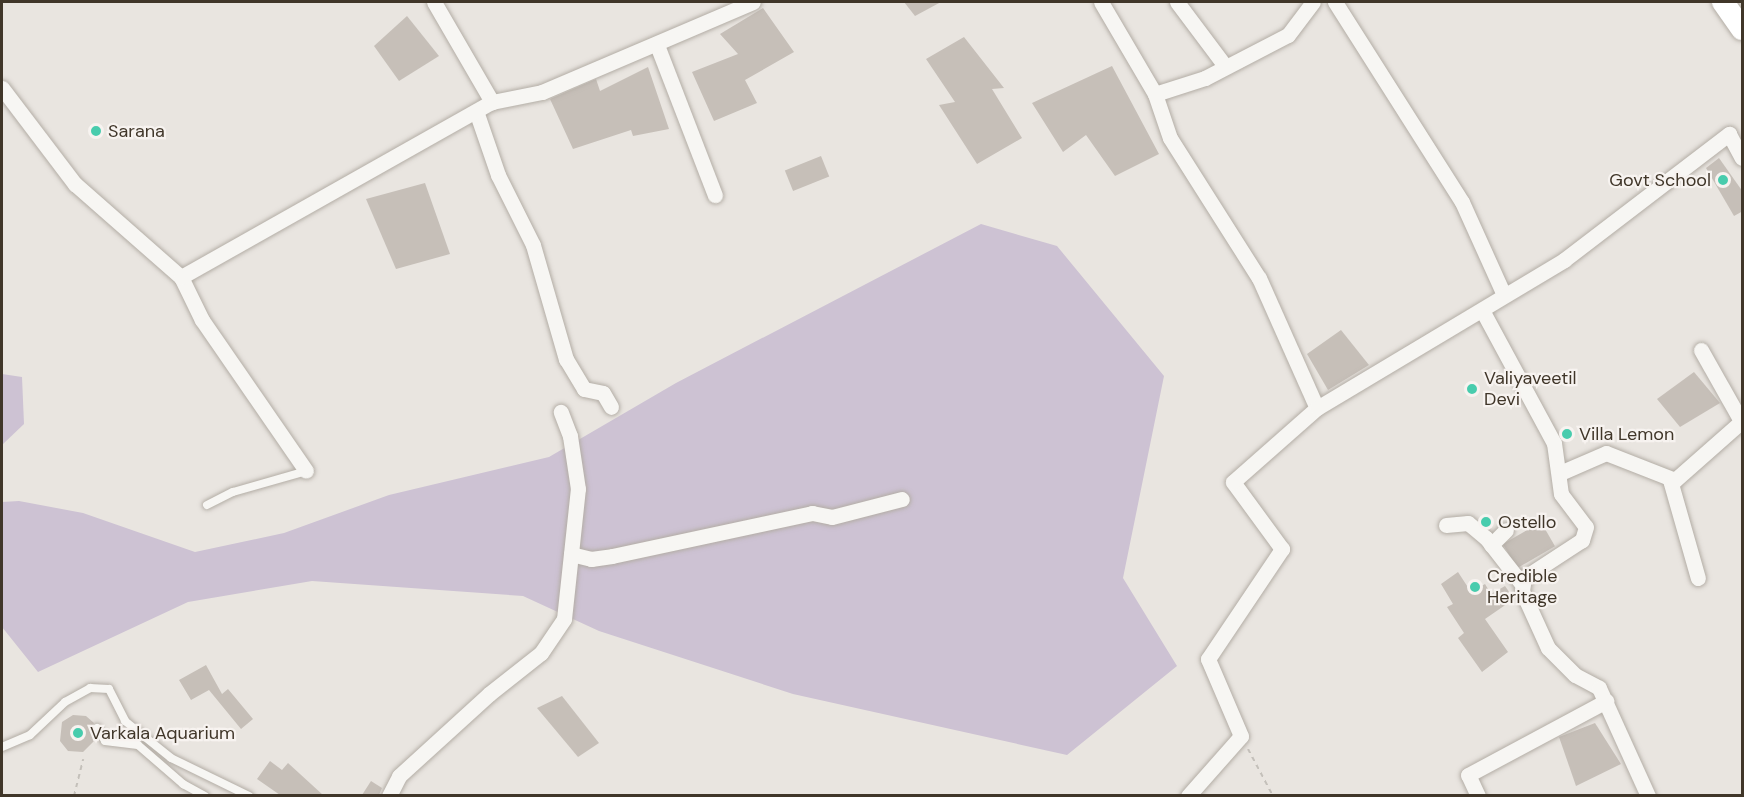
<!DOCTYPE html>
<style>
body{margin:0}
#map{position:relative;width:1744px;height:797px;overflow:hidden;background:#e9e5e0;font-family:"DM Sans",sans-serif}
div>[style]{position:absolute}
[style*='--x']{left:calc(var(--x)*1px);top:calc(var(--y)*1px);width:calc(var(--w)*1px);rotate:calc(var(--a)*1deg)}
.green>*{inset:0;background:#cdc2d3}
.building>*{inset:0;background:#c6bfb8;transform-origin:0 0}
.path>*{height:2px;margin-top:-1px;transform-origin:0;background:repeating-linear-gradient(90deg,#c4c0ba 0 4.5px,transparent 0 9px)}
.roads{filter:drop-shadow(0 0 2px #b3ada5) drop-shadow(0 0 2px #b3ada5)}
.lane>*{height:8px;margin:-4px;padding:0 4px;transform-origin:4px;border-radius:4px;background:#f7f6f3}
.street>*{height:15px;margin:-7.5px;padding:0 7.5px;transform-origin:7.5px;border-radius:7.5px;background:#f7f6f3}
.secondary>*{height:22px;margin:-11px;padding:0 11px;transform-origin:11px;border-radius:11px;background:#fff}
.dots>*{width:16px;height:16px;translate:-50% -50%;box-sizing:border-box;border:3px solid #f7f3f0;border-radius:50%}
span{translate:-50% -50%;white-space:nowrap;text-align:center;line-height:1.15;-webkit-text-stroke:4.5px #f7f3f0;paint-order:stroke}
.poi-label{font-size:18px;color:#403629}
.left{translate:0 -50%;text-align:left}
.right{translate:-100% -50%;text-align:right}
.frame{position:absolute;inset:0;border:3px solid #403629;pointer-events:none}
</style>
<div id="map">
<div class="green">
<div style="clip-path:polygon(981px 224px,1057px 246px,1164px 376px,1123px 578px,1177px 666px,1067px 755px,793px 694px,599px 631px,523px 596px,312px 581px,188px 602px,38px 672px,2px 627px,2px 502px,19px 501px,83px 513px,195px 552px,284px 533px,389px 495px,549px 457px,676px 383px)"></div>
<div style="clip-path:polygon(2px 374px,22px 377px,24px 424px,2px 445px)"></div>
</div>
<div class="building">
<div style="clip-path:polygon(904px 2px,941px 2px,915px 16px)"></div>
<div style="clip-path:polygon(763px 8px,794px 52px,745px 80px,757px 103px,714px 121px,692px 72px,738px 54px,720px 34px)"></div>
<div style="clip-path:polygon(407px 16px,439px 56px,399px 81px,374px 46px)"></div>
<div style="clip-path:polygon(964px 37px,1004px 88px,992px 89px,1022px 138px,977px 164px,939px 105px,955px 102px,926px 59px)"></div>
<div style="clip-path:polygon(1112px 66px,1159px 154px,1115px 176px,1086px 135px,1063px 152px,1032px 103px)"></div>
<div style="clip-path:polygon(648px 67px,669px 129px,633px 136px,631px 130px,573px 149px,550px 99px,596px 79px,600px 91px)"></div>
<div style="left:821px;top:156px;width:22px;height:39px;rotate:68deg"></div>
<div style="clip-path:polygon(1719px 158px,1743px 192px,1743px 211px,1734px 216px,1706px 168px)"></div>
<div style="clip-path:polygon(425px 183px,450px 254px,396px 269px,366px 199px)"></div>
<div style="clip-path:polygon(1341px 330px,1369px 365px,1328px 390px,1307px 354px)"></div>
<div style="clip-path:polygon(1694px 372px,1720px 403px,1680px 427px,1657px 399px)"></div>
<div style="left:1541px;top:522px;width:28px;height:44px;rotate:60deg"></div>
<div style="clip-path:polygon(1458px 572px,1471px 592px,1485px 584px,1491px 594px,1505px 586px,1514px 599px,1485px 619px,1508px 652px,1482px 672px,1458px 638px,1464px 633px,1447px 607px,1453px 604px,1441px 584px)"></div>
<div style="clip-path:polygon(206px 665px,222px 694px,228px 689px,253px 719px,241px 729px,209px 690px,191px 700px,179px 680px)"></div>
<div style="clip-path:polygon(562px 696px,599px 743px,578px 757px,537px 708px)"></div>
<div style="clip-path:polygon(73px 715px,86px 716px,94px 723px,91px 729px,96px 739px,83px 752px,68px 751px,60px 741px,62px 722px)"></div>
<div style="clip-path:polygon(1595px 723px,1621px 764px,1576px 786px,1559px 737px)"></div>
<div style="clip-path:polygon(270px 761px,282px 770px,288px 763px,323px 795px,280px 795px,257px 779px)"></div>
<div style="clip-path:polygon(371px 781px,382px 788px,379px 795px,362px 795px)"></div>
</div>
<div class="path">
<div style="--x:1248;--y:749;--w:53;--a:62"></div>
<div style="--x:74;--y:796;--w:38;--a:-76"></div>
</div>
<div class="roads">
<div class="lane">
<div style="--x:207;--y:505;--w:29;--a:-27"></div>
<div style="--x:233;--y:492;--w:76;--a:-16"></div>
<div style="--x:97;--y:728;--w:15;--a:58"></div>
<div style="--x:105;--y:741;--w:33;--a:7"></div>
<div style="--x:138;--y:745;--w:60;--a:40.9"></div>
<div style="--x:183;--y:784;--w:25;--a:29"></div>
<div style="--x:2;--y:747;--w:30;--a:-23"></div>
<div style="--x:30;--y:735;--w:48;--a:-43.3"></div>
<div style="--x:65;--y:702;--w:29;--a:-29"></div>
<div style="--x:90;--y:688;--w:19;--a:3"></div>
<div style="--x:109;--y:689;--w:36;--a:63"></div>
<div style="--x:125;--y:721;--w:59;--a:38.8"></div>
<div style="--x:171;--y:758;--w:87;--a:26"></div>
</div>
<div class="street">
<div style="--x:434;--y:2;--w:116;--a:59.9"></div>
<div style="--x:1101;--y:2;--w:107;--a:59.6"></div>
<div style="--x:1155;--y:94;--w:46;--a:71.2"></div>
<div style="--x:1170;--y:138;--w:166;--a:57.6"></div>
<div style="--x:1259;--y:278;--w:142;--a:66"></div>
<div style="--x:1177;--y:2;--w:80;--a:53.1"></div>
<div style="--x:1335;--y:2;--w:237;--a:57.6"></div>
<div style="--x:1462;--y:202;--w:102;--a:65.7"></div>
<div style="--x:657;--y:45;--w:161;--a:68.9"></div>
<div style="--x:2;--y:88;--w:121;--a:52.8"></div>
<div style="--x:75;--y:184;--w:141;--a:41.3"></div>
<div style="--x:181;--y:277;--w:48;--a:64"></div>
<div style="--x:202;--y:320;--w:183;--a:55.4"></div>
<div style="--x:1155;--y:94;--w:52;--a:-17.7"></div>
<div style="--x:1205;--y:78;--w:93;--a:-27.4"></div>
<div style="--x:1288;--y:35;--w:41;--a:-52.9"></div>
<div style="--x:476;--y:111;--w:68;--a:71"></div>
<div style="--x:498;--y:175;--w:78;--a:63.4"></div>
<div style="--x:533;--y:245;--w:119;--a:73.9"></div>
<div style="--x:566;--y:359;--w:35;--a:59"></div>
<div style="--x:584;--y:389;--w:19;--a:12"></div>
<div style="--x:603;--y:393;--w:16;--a:60"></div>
<div style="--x:181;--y:277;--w:357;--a:-29.4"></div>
<div style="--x:492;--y:102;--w:51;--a:-11.3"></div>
<div style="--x:542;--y:92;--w:229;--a:-23.1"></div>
<div style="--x:1482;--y:310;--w:151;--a:61.6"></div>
<div style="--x:1554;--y:443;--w:51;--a:82.2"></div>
<div style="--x:1561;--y:494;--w:41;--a:52.9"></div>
<div style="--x:1586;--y:527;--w:14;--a:107"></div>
<div style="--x:1582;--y:540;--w:69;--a:146.8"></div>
<div style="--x:1524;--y:578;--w:13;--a:99"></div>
<div style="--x:1522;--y:591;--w:63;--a:65.5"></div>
<div style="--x:1548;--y:648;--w:38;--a:45"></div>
<div style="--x:1575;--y:675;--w:27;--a:28"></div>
<div style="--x:1599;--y:688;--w:119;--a:65.6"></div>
<div style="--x:1701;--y:350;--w:81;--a:60.6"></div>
<div style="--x:1560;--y:473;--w:50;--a:-23.5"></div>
<div style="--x:1606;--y:453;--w:74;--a:21.4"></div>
<div style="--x:1675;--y:480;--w:89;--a:-41.4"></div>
<div style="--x:1670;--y:480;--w:102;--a:74.1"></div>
<div style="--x:1446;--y:525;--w:22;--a:-5"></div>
<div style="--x:1468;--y:523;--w:23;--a:40"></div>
<div style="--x:1486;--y:538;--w:57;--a:52.1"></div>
<div style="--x:1491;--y:545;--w:21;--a:-45"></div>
<div style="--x:571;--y:554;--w:21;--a:14"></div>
<div style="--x:591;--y:559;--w:21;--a:-8"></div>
<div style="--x:612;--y:556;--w:205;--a:-12.1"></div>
<div style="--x:812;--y:513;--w:20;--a:11"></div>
<div style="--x:832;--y:517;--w:72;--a:-14.4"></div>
<div style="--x:389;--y:796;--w:22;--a:-63"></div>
<div style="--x:399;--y:776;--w:122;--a:-42.3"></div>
<div style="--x:489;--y:694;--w:66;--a:-38.3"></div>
<div style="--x:541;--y:653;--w:41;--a:-55.9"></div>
<div style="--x:564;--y:619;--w:131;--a:-83.9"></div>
<div style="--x:578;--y:489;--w:54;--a:-98.6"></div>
<div style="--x:570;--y:436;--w:26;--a:-111"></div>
<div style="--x:1188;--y:796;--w:80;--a:-48.5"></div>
<div style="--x:1241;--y:736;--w:84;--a:-113.2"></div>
<div style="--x:1208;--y:659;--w:133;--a:-56.1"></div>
<div style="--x:1282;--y:549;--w:83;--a:-126.2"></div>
<div style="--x:1233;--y:482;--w:112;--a:-41.4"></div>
<div style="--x:1317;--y:408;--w:288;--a:-30.9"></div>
<div style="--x:1564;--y:260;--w:208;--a:-37.4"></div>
<div style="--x:1729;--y:134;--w:27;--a:62"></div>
<div style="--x:1478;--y:796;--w:23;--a:-115"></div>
<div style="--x:1468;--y:775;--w:157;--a:-28.2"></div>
</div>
<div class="secondary">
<div style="--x:1723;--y:2;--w:33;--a:55"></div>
</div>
</div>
<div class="dots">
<div style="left:96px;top:131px;background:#48ccad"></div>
<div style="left:1723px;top:180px;background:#48ccad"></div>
<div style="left:1472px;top:389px;background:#48ccad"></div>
<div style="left:1567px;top:434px;background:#48ccad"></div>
<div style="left:1486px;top:522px;background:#48ccad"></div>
<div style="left:1475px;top:587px;background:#48ccad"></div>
<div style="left:78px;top:733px;background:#48ccad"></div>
</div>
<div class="poi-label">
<span class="left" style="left:108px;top:131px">Sarana</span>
<span class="right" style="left:1711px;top:180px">Govt School</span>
<span class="left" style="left:1484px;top:389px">Valiyaveetil<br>Devi</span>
<span class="left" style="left:1579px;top:434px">Villa Lemon</span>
<span class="left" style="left:1498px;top:522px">Ostello</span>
<span class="left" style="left:1487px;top:587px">Credible<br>Heritage</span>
<span class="left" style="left:90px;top:733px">Varkala Aquarium</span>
</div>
<div class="frame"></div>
</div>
